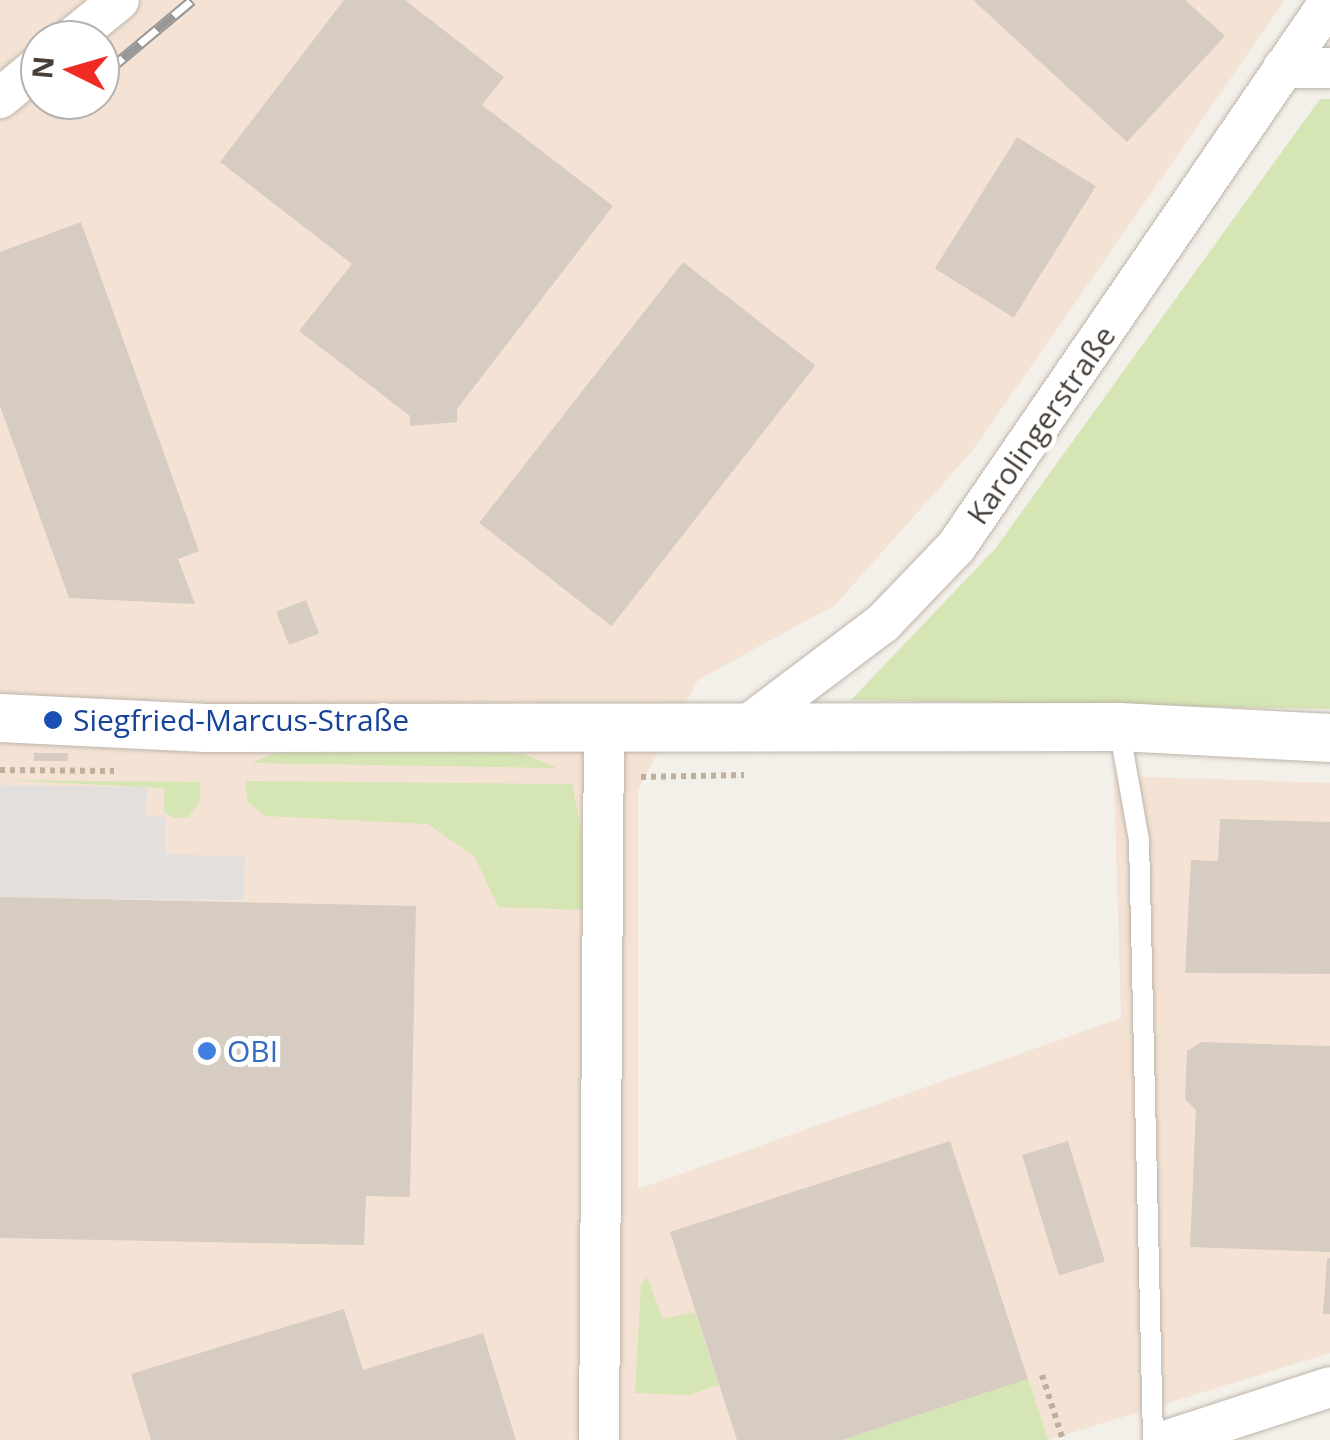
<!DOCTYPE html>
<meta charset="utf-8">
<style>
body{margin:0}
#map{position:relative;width:1330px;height:1440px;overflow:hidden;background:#f3efe9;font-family:"Open Sans",sans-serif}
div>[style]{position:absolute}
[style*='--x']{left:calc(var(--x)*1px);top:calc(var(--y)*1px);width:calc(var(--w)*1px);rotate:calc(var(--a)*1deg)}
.commercial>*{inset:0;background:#f4e3d5}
.green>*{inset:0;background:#d5e5b3}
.parking>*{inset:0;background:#e2dfdd}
.building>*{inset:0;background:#d7ccc1;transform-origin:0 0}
.path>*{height:6px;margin-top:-3px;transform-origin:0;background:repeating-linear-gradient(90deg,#bfb09d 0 5px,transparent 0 10px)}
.roads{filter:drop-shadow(0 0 2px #beb5ab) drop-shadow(0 0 2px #beb5ab)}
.service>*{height:20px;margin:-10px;padding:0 10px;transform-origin:10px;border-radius:10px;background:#fff}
.minor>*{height:40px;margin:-20px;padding:0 20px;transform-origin:20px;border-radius:20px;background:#fff}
.tertiary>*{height:48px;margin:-24px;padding:0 24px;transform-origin:24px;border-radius:24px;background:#fff}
.rail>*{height:11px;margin-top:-5.5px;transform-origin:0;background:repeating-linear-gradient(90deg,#fff 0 22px,#979797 0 44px);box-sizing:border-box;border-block:2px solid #979797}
.dots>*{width:28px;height:28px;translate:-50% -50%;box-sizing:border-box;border:5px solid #fff;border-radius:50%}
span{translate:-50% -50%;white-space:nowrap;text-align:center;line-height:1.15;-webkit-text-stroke:10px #fff;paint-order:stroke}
.street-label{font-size:30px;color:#473f37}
.transit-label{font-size:30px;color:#164399}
.left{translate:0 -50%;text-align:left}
.shop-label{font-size:30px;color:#366cbe}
.north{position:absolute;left:20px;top:20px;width:100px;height:100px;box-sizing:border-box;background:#fff;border:2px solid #b5b2af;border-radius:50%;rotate:275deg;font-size:28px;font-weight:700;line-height:40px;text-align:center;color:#473f37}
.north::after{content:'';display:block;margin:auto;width:35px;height:45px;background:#ef2b24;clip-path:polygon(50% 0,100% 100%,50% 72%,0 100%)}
</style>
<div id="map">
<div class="commercial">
<div style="clip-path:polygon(evenodd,0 0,1285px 0,973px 450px,835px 605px,698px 680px,638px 789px,638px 1189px,1121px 1018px,1114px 776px,1330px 783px,1330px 1353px,1048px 1440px,0 1440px,0 0,40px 40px,100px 40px,100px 100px,40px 100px,40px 40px)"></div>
</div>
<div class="green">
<div style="clip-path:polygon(1320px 99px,1330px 99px,1330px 709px,851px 700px,995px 549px)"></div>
<div style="clip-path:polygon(285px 750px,521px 753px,557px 768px,251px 763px)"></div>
<div style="clip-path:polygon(0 780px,200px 782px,200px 802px,188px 817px,173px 818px,164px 812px,164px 788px)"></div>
<div style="clip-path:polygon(245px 781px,572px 784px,585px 848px,586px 910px,498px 907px,475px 857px,428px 824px,266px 816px,248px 802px)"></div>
<div style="clip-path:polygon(647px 1277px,663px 1319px,695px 1312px,719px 1385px,688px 1395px,635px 1393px,641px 1285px)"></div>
<div style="clip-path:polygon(1028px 1379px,1048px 1440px,842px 1440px)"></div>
</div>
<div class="parking">
<div style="clip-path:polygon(0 785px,147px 787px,146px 816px,165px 817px,165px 854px,245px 857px,243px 900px,0 897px)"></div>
</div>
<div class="building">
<div style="clip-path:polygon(344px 0,405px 0,504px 77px,482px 105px,613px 206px,457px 409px,457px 422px,410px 426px,410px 416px,299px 331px,352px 264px,220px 162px)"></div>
<div style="clip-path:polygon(973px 0,1185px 0,1225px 36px,1127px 142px)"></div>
<div style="left:1017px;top:137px;width:93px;height:155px;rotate:32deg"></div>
<div style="clip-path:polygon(81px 222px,199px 551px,178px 559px,195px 604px,69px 598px,0 406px,0 252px)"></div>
<div style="left:683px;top:262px;width:168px;height:331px;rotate:38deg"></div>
<div style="left:306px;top:600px;width:36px;height:32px;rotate:69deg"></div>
<div style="left:34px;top:753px;width:34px;height:8px"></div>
<div style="clip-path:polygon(1220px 819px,1330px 822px,1330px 974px,1185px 973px,1191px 860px,1218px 861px)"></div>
<div style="clip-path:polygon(0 897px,416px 906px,410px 1197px,366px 1196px,364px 1245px,0 1238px)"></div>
<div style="clip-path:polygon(1201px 1042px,1330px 1046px,1330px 1252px,1190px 1247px,1196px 1110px,1185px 1099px,1187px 1051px)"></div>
<div style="clip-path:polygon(950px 1141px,1028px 1379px,842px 1440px,737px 1440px,670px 1232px)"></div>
<div style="left:1068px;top:1141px;width:126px;height:48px;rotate:73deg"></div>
<div style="clip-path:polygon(1327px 1258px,1330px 1258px,1330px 1314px,1323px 1314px)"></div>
<div style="clip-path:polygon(344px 1309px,363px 1370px,483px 1333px,516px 1440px,151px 1440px,131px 1374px)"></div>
</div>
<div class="path">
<div style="--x:0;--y:770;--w:114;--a:0.5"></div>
<div style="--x:641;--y:777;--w:103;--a:-1.1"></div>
<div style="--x:1042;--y:1375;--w:68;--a:72.1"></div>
</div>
<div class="roads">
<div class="service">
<div style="--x:1119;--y:727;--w:115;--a:80"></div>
<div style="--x:1139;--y:840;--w:600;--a:88.66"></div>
</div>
<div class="minor">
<div style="--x:70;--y:40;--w:63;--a:-39.2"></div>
<div style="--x:1283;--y:68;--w:47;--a:0"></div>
<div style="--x:0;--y:98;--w:52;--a:-39.5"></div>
<div style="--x:741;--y:730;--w:178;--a:-37"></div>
<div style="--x:883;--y:623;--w:105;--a:-46.2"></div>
<div style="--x:956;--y:547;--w:662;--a:-55.59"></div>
<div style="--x:599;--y:1440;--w:710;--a:-89.6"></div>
<div style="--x:1168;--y:1440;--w:170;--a:-18.1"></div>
</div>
<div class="tertiary">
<div style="--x:0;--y:718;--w:206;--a:2.8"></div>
<div style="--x:206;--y:728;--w:913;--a:-0.06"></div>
<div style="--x:1119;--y:727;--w:211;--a:3"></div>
</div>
</div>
<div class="rail">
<div style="--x:106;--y:72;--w:112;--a:-39.9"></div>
</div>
<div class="dots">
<div style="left:53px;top:720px;background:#1a4fb4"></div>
<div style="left:207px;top:1051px;background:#3f7fe0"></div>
</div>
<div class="street-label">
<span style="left:1041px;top:425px;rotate:-55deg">Karolingerstraße</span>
</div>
<div class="transit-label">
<span class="left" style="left:73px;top:720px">Siegfried-Marcus-Straße</span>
</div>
<div class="shop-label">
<span class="left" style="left:227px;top:1051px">OBI</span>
</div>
<div class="north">N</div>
</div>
